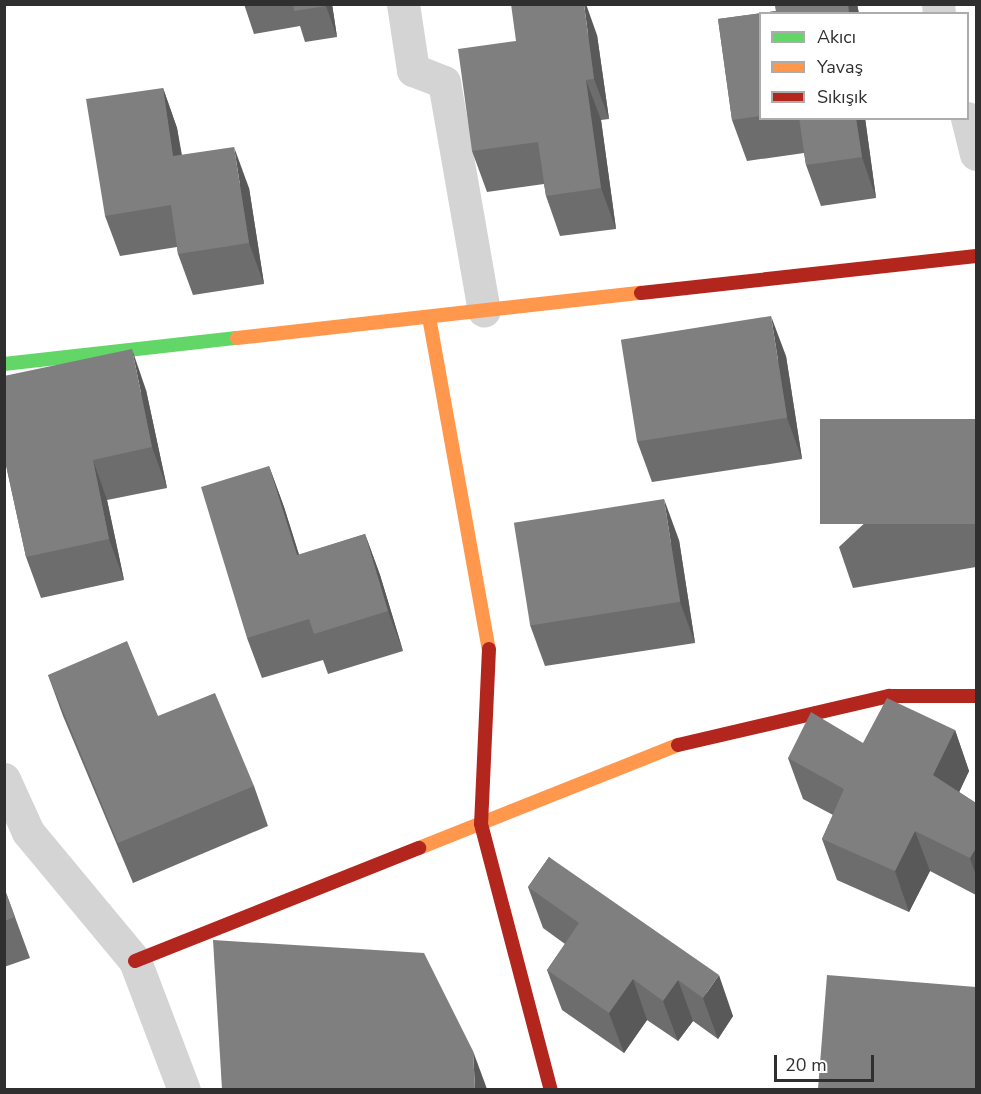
<!DOCTYPE html>
<meta charset="utf-8">
<style>
body{margin:0}
#map{position:relative;width:981px;height:1094px;overflow:hidden;background:#fff;font-family:"Nunito Sans",sans-serif}
div>[style]{position:absolute}
[style*='--x']{left:calc(var(--x)*1px);top:calc(var(--y)*1px);width:calc(var(--w)*1px);rotate:calc(var(--a)*1deg)}
.street>*{height:33px;margin:-16.5px;padding:0 16.5px;transform-origin:16.5px;border-radius:16.5px;background:#d4d4d4}
.fast>*{height:14px;margin:-7px;padding:0 7px;transform-origin:7px;border-radius:7px;background:#63d668}
.slow>*{height:14px;margin:-7px;padding:0 7px;transform-origin:7px;border-radius:7px;background:#ff974d}
.jam>*{height:14px;margin:-7px;padding:0 7px;transform-origin:7px;border-radius:7px;background:#b3261e}
.wall>*{inset:0;background:#6d6d6d}
.shaded-wall>*{inset:0;background:#595959}
.building>*{inset:0;background:#7f7f7f;transform-origin:0 0}
span{translate:-50% -50%;white-space:nowrap;text-align:center;line-height:1.15;-webkit-text-stroke:6px #fff;paint-order:stroke}
.frame{position:absolute;inset:0;border:6px solid #2f2f2f;pointer-events:none}
.legend{position:absolute;left:759px;top:12px;width:210px;height:108px;box-sizing:border-box;background:#fff;border:2px solid #acacac;margin:0;padding:8px 10px;list-style:none;font-size:18px;color:#2f2f2f}
.legend li{display:flex;align-items:center;gap:12px;height:30px}
.legend b{width:30px;border:2px solid #acacac}
.scale{position:absolute;left:774px;top:1055px;width:100px;height:27px;box-sizing:border-box;border:3px solid #2f2f2f;border-top:0;padding-left:8px;font-size:18px;line-height:21px;white-space:nowrap;color:#2f2f2f;-webkit-text-stroke:4px #fff;paint-order:stroke}
</style>
<div id="map">
<div class="street">
<div style="--x:403;--y:4;--w:67;--a:81.4"></div>
<div style="--x:413;--y:70;--w:33;--a:21"></div>
<div style="--x:444;--y:82;--w:232;--a:80.1"></div>
<div style="--x:938;--y:4;--w:10;--a:84"></div>
<div style="--x:967;--y:118;--w:37;--a:76"></div>
<div style="--x:4;--y:779;--w:58;--a:65.6"></div>
<div style="--x:28;--y:832;--w:168;--a:50.3"></div>
<div style="--x:135;--y:961;--w:138;--a:69.2"></div>
</div>
<div class="fast">
<div style="--x:4;--y:364;--w:234;--a:-6.4"></div>
</div>
<div class="slow">
<div style="--x:429;--y:317;--w:337;--a:79.8"></div>
<div style="--x:237;--y:338;--w:406;--a:-6.4"></div>
<div style="--x:419;--y:848;--w:279;--a:-21.7"></div>
</div>
<div class="jam">
<div style="--x:641;--y:293;--w:337;--a:-6.3"></div>
<div style="--x:489;--y:649;--w:175;--a:92.6"></div>
<div style="--x:481;--y:824;--w:275;--a:75.3"></div>
<div style="--x:678;--y:745;--w:217;--a:-13.1"></div>
<div style="--x:889;--y:696;--w:87;--a:0"></div>
<div style="--x:135;--y:961;--w:306;--a:-21.7"></div>
</div>
<div class="wall">
<div style="clip-path:polygon(244px 4px,332px 4px,337px 37px,305px 42px,300px 26px,254px 34px)"></div>
<div style="clip-path:polygon(775px 4px,857px 4px,859px 14px,760px 14px,760px 118px,865px 118px,876px 198px,821px 206px,806px 165px,804px 153px,747px 161px,732px 120px,718px 19px,776px 11px)"></div>
<div style="clip-path:polygon(597px 35px,609px 119px,601px 120px,616px 229px,560px 236px,546px 196px,544px 184px,487px 192px,472px 151px,516px 41px)"></div>
<div style="clip-path:polygon(163px 88px,177px 128px,182px 155px,249px 188px,264px 284px,193px 295px,178px 254px,177px 247px,120px 256px,105px 216px)"></div>
<div style="clip-path:polygon(786px 356px,802px 459px,652px 482px,637px 441px)"></div>
<div style="clip-path:polygon(146px 390px,167px 488px,107px 500px,124px 580px,41px 598px,26px 557px,4px 456px)"></div>
<div style="clip-path:polygon(976px 419px,976px 567px,853px 588px,839px 547px)"></div>
<div style="clip-path:polygon(269px 466px,284px 507px,299px 555px,365px 534px,380px 575px,403px 651px,328px 674px,323px 660px,262px 678px,247px 638px)"></div>
<div style="clip-path:polygon(679px 540px,695px 643px,545px 666px,530px 625px)"></div>
<div style="clip-path:polygon(48px 675px,158px 716px,254px 786px,268px 826px,133px 883px,63px 716px)"></div>
<div style="clip-path:polygon(955px 730px,969px 771px,959px 792px,976px 803px,976px 895px,930px 871px,909px 912px,837px 880px,822px 839px,833px 815px,803px 799px,788px 758px,863px 743px)"></div>
<div style="clip-path:polygon(549px 857px,733px 1016px,718px 1039px,693px 1021px,678px 1041px,647px 1020px,624px 1053px,562px 1010px,547px 970px,565px 944px,543px 928px,528px 887px)"></div>
<div style="clip-path:polygon(4px 887px,30px 958px,4px 967px)"></div>
</div>
<div class="shaded-wall">
<div style="clip-path:polygon(326px 4px,332px 4px,337px 37px,326px 6px)"></div>
<div style="clip-path:polygon(584px 4px,586px 4px,597px 35px,609px 119px,594px 79px)"></div>
<div style="clip-path:polygon(848px 4px,857px 4px,859px 14px,849px 14px)"></div>
<div style="clip-path:polygon(586px 80px,601px 120px,616px 229px,601px 188px)"></div>
<div style="clip-path:polygon(163px 88px,177px 128px,188px 197px,173px 156px)"></div>
<div style="clip-path:polygon(856px 118px,865px 118px,876px 198px,862px 157px)"></div>
<div style="clip-path:polygon(234px 147px,249px 188px,264px 284px,249px 243px)"></div>
<div style="clip-path:polygon(771px 316px,786px 356px,802px 459px,787px 418px)"></div>
<div style="clip-path:polygon(132px 349px,146px 390px,167px 488px,152px 447px)"></div>
<div style="clip-path:polygon(93px 460px,107px 500px,124px 580px,109px 539px)"></div>
<div style="clip-path:polygon(269px 466px,284px 507px,312px 596px,297px 555px)"></div>
<div style="clip-path:polygon(664px 499px,679px 540px,695px 643px,680px 602px)"></div>
<div style="clip-path:polygon(365px 534px,380px 575px,403px 651px,388px 611px)"></div>
<div style="clip-path:polygon(955px 730px,969px 771px,948px 816px,933px 775px)"></div>
<div style="clip-path:polygon(915px 831px,930px 871px,909px 912px,895px 871px)"></div>
<div style="clip-path:polygon(976px 848px,976px 876px,970px 858px)"></div>
<div style="clip-path:polygon(719px 975px,733px 1016px,718px 1039px,703px 998px)"></div>
<div style="clip-path:polygon(633px 979px,647px 1020px,624px 1053px,609px 1013px)"></div>
<div style="clip-path:polygon(678px 980px,693px 1021px,678px 1041px,663px 1001px)"></div>
<div style="clip-path:polygon(473px 1051px,487px 1089px,475px 1089px)"></div>
</div>
<div class="building">
<div style="clip-path:polygon(293px 4px,326px 4px,326px 6px,294px 11px)"></div>
<div style="clip-path:polygon(511px 4px,584px 4px,594px 79px,586px 80px,601px 188px,546px 196px,538px 142px,472px 151px,458px 49px,516px 41px)"></div>
<div style="clip-path:polygon(775px 4px,848px 4px,849px 14px,760px 14px,760px 116px,732px 120px,718px 19px,776px 11px)"></div>
<div style="clip-path:polygon(163px 88px,173px 156px,234px 147px,249px 243px,178px 254px,171px 205px,105px 216px,86px 99px)"></div>
<div style="clip-path:polygon(799px 118px,856px 118px,862px 157px,806px 165px)"></div>
<div style="left:771px;top:316px;width:103px;height:152px;rotate:81deg"></div>
<div style="clip-path:polygon(132px 349px,152px 447px,93px 460px,109px 539px,26px 557px,4px 456px,4px 376px)"></div>
<div style="left:976px;top:419px;width:105px;height:156px;rotate:90deg"></div>
<div style="clip-path:polygon(269px 466px,297px 555px,365px 534px,388px 611px,314px 634px,309px 619px,247px 638px,201px 487px)"></div>
<div style="left:664px;top:499px;width:104px;height:152px;rotate:81deg"></div>
<div style="clip-path:polygon(127px 641px,158px 716px,215px 693px,254px 786px,118px 843px,48px 675px)"></div>
<div style="clip-path:polygon(887px 698px,955px 730px,933px 775px,976px 803px,976px 848px,970px 858px,915px 831px,895px 871px,822px 839px,844px 789px,788px 758px,811px 712px,863px 743px)"></div>
<div style="clip-path:polygon(549px 857px,719px 975px,703px 998px,678px 980px,663px 1001px,633px 979px,609px 1013px,547px 970px,579px 923px,528px 887px)"></div>
<div style="clip-path:polygon(4px 888px,15px 917px,4px 921px)"></div>
<div style="clip-path:polygon(213px 940px,424px 953px,473px 1051px,475px 1089px,222px 1089px)"></div>
<div style="clip-path:polygon(827px 975px,976px 987px,976px 1089px,818px 1089px)"></div>
</div>
<div class="frame"></div>
<ul class="legend">
<li><b style="height:8px;background:#63d668"></b>Akıcı</li>
<li><b style="height:8px;background:#ff974d"></b>Yavaş</li>
<li><b style="height:8px;background:#b3261e"></b>Sıkışık</li>
</ul>
<div class="scale">20 m</div>
</div>
